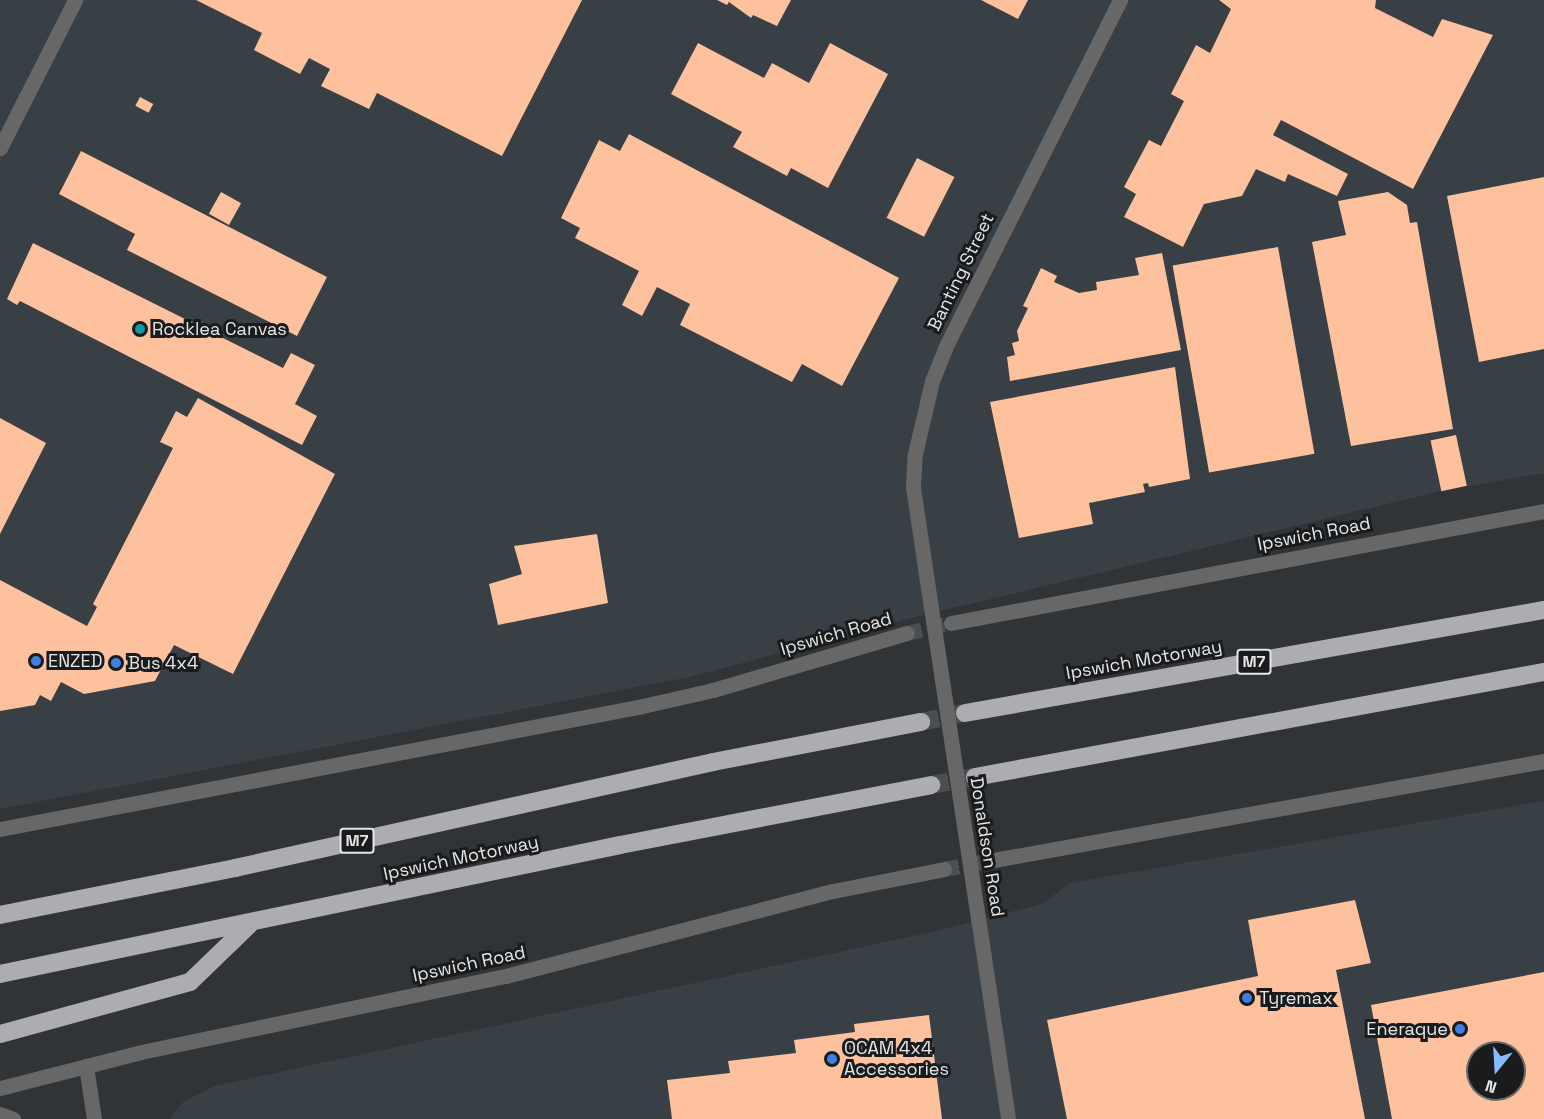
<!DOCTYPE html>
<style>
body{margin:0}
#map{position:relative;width:1544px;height:1119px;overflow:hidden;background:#313436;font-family:"Space Grotesk",sans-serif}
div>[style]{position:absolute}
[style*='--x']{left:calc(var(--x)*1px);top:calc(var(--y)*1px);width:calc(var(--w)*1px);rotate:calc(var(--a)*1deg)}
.built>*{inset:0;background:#383f45}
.building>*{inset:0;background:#fdc19d;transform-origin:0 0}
.minor-tunnel>*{height:15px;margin-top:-7.5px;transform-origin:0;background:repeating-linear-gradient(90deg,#4c4f51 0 15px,transparent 0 23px)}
.motorway-tunnel>*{height:18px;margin-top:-9px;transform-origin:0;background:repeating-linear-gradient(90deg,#4c4f51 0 18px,transparent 0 27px)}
.service>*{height:15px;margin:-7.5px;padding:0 7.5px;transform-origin:7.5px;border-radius:7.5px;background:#676768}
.minor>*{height:15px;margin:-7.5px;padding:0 7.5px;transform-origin:7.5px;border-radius:7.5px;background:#676768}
.motorway>*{height:18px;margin:-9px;padding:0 9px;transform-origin:9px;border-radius:9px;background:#adacb0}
.minor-bridge>*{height:15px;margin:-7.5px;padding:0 7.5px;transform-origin:7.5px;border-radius:7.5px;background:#676768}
.dots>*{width:16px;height:16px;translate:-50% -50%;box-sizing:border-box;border:3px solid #1a1b1c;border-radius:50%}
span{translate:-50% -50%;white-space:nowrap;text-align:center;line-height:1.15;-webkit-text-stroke:6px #1a1b1c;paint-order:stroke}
.shield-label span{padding:2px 4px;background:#1a1b1c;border:2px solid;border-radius:4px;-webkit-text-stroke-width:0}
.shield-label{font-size:16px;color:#e5e6e8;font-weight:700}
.street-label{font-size:18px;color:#e5e6e8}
.poi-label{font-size:18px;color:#e5e6e8}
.left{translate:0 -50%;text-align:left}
.right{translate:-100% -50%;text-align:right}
.north{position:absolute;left:1466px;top:1041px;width:60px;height:60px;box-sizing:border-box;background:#1a1b1c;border:2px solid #6b6c6e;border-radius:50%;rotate:198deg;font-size:16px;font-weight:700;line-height:24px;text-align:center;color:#e5e6e8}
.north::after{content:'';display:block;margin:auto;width:21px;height:27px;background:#87bbfb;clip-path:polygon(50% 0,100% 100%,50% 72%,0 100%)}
</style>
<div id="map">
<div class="built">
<div style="clip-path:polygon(0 0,1544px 0,1544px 473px,1441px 491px,903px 620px,690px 677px,0 809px)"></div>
<div style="clip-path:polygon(evenodd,1544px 801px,1544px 1119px,170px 1119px,183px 1102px,214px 1086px,932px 932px,1042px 904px,1070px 883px,1544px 801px,1478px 1053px,1514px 1053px,1514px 1089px,1478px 1089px,1478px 1053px)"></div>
</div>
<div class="building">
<div style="clip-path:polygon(196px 0,582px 0,502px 156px,377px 93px,369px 109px,321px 86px,330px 69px,309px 58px,300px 74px,254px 50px,262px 33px)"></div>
<div style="clip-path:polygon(717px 0,791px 0,777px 26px,753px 15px,751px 18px,729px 2px,727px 5px)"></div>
<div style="clip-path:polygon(981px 0,1028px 0,1018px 19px)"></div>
<div style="clip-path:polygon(1219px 0,1376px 0,1375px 8px,1433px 37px,1442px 19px,1493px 35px,1413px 189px,1281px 120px,1273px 135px,1348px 174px,1337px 196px,1288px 174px,1285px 182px,1256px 169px,1242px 196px,1204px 204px,1183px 247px,1124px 217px,1136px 194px,1124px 187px,1149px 140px,1161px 146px,1184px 101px,1171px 94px,1196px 45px,1210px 53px,1231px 9px)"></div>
<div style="clip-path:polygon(698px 43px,764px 78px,772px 63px,809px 83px,830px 43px,888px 74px,828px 188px,791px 168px,787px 176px,733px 147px,742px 132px,671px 94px)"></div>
<div style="left:140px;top:97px;width:15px;height:10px;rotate:28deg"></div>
<div style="clip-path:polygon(629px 134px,899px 278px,842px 386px,802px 364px,792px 382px,680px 325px,690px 304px,657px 287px,642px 316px,622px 305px,639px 271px,575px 238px,580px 228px,561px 218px,599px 140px,620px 151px)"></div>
<div style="clip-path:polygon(81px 151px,327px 277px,297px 336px,127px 250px,135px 234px,59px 194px)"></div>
<div style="left:917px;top:158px;width:42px;height:67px;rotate:27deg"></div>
<div style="clip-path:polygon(1544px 177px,1544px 349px,1479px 362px,1447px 196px)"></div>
<div style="left:221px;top:192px;width:23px;height:25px;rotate:29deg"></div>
<div style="clip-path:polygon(1388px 192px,1407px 205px,1410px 223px,1417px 222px,1453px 429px,1351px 446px,1312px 242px,1346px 235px,1338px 201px)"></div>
<div style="clip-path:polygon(33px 243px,283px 368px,291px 353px,315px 365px,295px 404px,317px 416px,302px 445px,20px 301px,17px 305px,7px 299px)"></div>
<div style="left:1278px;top:247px;width:210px;height:107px;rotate:80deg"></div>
<div style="clip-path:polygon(1162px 253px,1181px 350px,1010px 381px,1007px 357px,1015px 355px,1012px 343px,1019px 341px,1017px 331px,1028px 308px,1023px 306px,1041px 268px,1057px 276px,1054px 282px,1079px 293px,1097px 290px,1096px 282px,1139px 275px,1135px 258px)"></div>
<div style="clip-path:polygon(1175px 367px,1190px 479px,1149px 487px,1148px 483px,1143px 484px,1145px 492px,1089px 503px,1093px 524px,1019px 538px,990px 402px)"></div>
<div style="clip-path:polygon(198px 398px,335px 474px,233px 674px,174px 645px,155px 681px,84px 694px,61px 682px,51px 701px,40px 695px,35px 705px,0 711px,0 580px,87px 626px,97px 607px,93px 604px,173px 448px,160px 442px,176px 411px,187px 417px)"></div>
<div style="clip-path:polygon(0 418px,46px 443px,0 534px)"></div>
<div style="left:1456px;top:435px;width:52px;height:26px;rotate:78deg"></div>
<div style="clip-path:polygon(597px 534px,608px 603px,498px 625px,489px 584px,522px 574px,514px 546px)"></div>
<div style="clip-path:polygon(1355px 900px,1371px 963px,1336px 970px,1365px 1119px,1067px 1119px,1047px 1020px,1258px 976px,1248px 920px)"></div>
<div style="clip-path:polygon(evenodd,1544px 972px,1544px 1119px,1392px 1119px,1371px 1005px,1544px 972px,1478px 1053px,1514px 1053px,1514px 1089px,1478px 1089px,1478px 1053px)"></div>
<div style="clip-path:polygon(929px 1015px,942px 1119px,672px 1119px,667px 1080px,730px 1073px,728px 1061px,796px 1053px,794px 1040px,855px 1032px,854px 1024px)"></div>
</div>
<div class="minor-tunnel">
<div style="--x:907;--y:633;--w:45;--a:-12.8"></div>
<div style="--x:944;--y:869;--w:45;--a:-10.3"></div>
</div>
<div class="motorway-tunnel">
<div style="--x:921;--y:722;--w:43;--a:-12.1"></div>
<div style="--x:931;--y:785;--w:45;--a:-10.3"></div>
</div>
<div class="service">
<div style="--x:0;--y:1114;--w:14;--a:21"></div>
</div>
<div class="minor">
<div style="--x:0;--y:148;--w:166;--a:-63.1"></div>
<div style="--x:927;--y:581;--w:95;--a:-98.5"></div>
<div style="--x:913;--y:487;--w:33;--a:-87"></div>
<div style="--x:915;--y:454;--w:75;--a:-76.9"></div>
<div style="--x:932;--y:381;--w:35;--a:-68"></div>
<div style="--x:945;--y:348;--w:390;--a:-63.3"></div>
<div style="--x:951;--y:623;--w:603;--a:-10.7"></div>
<div style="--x:0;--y:829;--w:650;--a:-10.83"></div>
<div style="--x:638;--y:707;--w:77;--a:-12.8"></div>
<div style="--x:713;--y:690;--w:202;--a:-16.4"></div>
<div style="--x:988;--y:861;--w:565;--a:-10.2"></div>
<div style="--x:979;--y:924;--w:197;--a:81.5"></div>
<div style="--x:86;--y:1066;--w:54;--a:81.4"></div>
<div style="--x:0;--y:1088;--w:146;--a:-14.3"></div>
<div style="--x:141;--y:1052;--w:373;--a:-11.8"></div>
<div style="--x:506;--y:976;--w:338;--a:-14.6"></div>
<div style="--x:833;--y:891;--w:113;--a:-11.2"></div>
</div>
<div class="motorway">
<div style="--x:965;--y:713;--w:588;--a:-10.09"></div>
<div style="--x:975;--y:777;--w:579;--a:-10.46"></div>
<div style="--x:0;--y:915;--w:240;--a:-11.3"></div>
<div style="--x:235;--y:868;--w:490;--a:-12.5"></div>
<div style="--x:713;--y:762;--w:212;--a:-10.9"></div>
<div style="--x:0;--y:974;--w:633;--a:-11.75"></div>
<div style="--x:620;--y:845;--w:317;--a:-10.9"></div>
<div style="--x:0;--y:1034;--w:197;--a:-15.3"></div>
<div style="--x:190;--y:982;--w:82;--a:-44"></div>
</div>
<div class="minor-bridge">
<div style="--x:927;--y:581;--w:347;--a:81.4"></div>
</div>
<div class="dots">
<div style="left:140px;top:329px;background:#0f9aa8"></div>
<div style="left:36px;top:661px;background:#3f7fe0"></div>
<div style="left:116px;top:663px;background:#3f7fe0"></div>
<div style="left:1247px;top:998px;background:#3f7fe0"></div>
<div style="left:1460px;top:1029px;background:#3f7fe0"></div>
<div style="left:832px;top:1059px;background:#3f7fe0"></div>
</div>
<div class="shield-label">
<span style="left:1254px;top:662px">M7</span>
<span style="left:357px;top:841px">M7</span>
</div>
<div class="street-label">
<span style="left:961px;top:272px;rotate:-64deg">Banting Street</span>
<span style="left:1314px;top:534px;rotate:-11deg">Ipswich Road</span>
<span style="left:836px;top:634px;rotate:-16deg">Ipswich Road</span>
<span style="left:1144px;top:660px;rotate:-10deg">Ipswich Motorway</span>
<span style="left:987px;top:847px;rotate:81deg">Donaldson Road</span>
<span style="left:461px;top:858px;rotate:-12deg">Ipswich Motorway</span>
<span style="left:469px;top:964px;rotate:-12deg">Ipswich Road</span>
</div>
<div class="poi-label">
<span class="left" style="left:152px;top:329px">Rocklea Canvas</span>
<span class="left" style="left:48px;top:661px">ENZED</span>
<span class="left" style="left:128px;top:663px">Bus 4x4</span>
<span class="left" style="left:1259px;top:998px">Tyremax</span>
<span class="right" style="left:1448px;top:1029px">Eneraque</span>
<span class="left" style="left:844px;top:1059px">OCAM 4x4<br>Accessories</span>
</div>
<div class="north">N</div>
</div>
